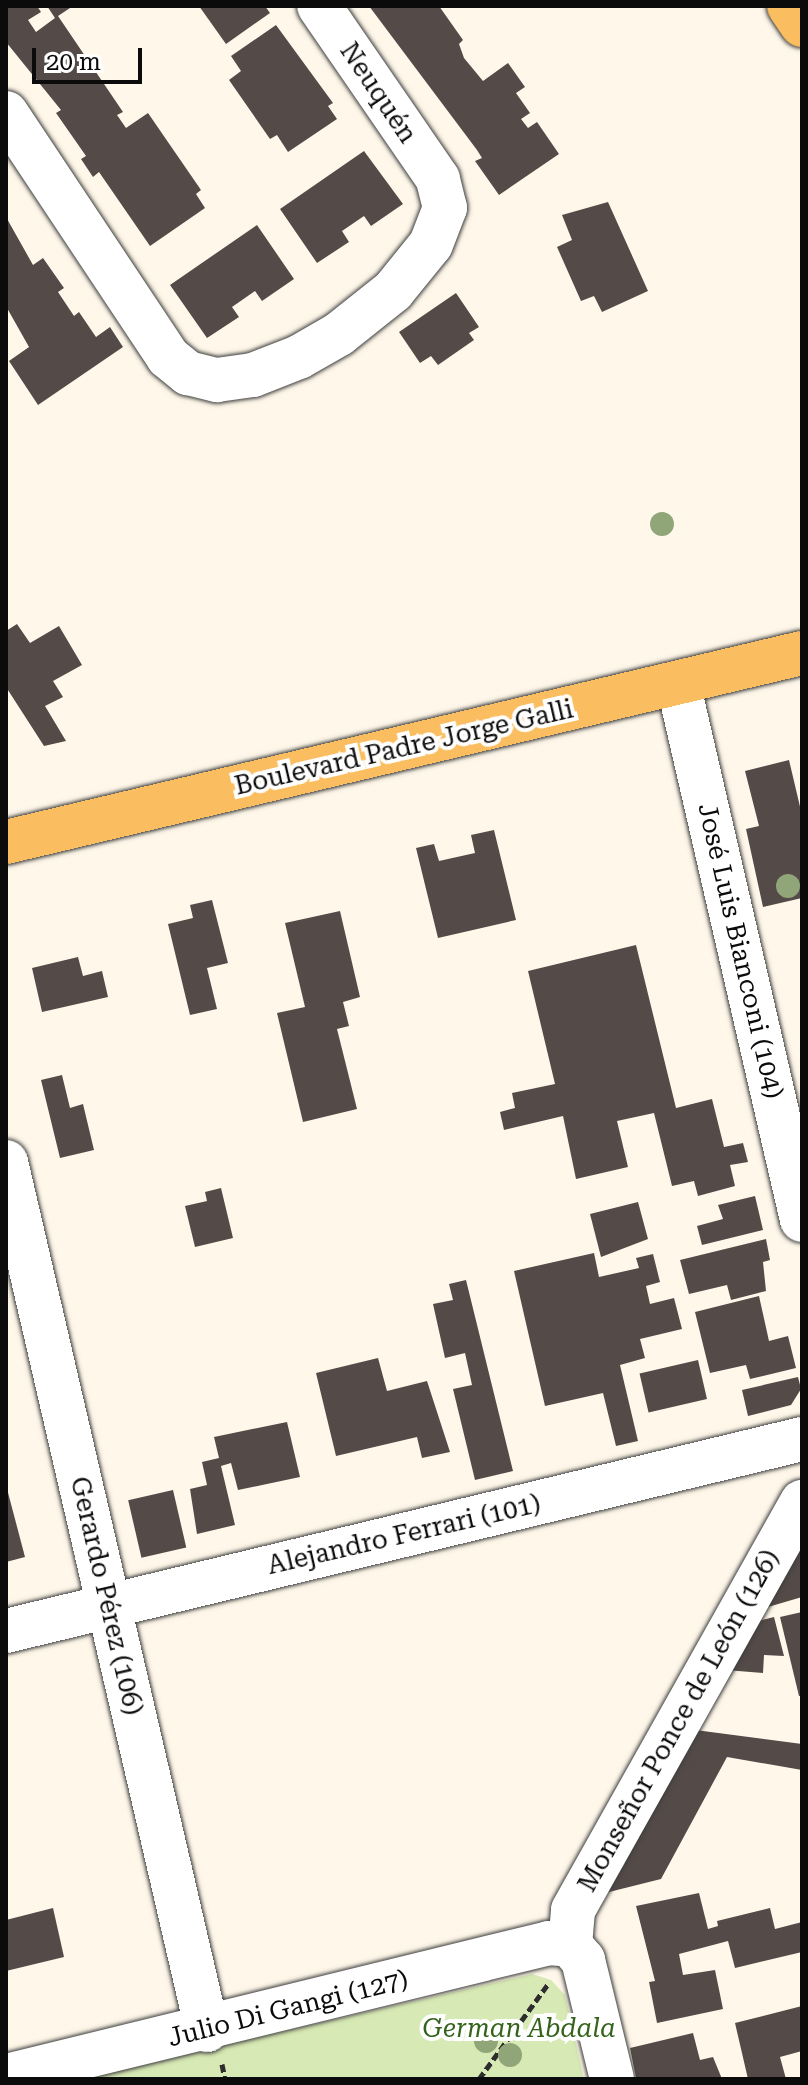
<!DOCTYPE html>
<meta charset="utf-8">
<style>
body{margin:0}
#map{position:relative;width:808px;height:2085px;overflow:hidden;background:#fff8ea;font-family:"Roboto Serif",serif}
div>[style]{position:absolute}
[style*='--x']{left:calc(var(--x)*1px);top:calc(var(--y)*1px);width:calc(var(--w)*1px);rotate:calc(var(--a)*1deg)}
.green>*{inset:0;background:#d7e9b4}
.building>*{inset:0;background:#544b48;transform-origin:0 0}
.path>*{height:5px;margin-top:-2.5px;transform-origin:0;background:repeating-linear-gradient(90deg,#2d2d2d 0 8px,transparent 0 12px)}
.roads{filter:drop-shadow(0 0 2px #3e3e3e) drop-shadow(0 0 2px #3e3e3e)}
.minor>*{height:44px;margin:-22px;padding:0 22px;transform-origin:22px;border-radius:22px;background:#fff}
.major>*{height:44px;margin:-22px;padding:0 22px;transform-origin:22px;border-radius:22px;background:#fabd5f}
.trees>*{width:24px;height:24px;margin:-12px;border-radius:50%;background:#90a679}
span{translate:-50% -50%;white-space:nowrap;text-align:center;line-height:1.15;-webkit-text-stroke:8px #fff;paint-order:stroke}
.street-label{font-size:26px;color:#0b0b0b}
.park-label{font-size:26px;color:#35631c;font-style:italic}
.frame{position:absolute;inset:0;border:8px solid #0b0b0b;pointer-events:none}
.scale{position:absolute;left:32px;top:48px;width:110px;height:36px;box-sizing:border-box;border:4px solid #0b0b0b;border-top:0;padding-left:10px;font-size:24px;line-height:28px;white-space:nowrap;color:#0b0b0b;-webkit-text-stroke:6px #fff;paint-order:stroke}
</style>
<div id="map">
<div class="green">
<div style="clip-path:polygon(532px 1974px,551px 1980px,565px 1995px,584px 2079px,78px 2079px)"></div>
</div>
<div class="building">
<div style="clip-path:polygon(6px 6px,37px 6px,41px 12px,28px 20px,36px 32px,55px 18px,47px 6px,73px 6px,58px 16px,123px 112px,117px 115px,126px 128px,148px 113px,201px 190px,196px 194px,205px 208px,150px 246px,99px 172px,93px 177px,81px 159px,86px 156px,56px 113px,61px 110px,6px 42px)"></div>
<div style="clip-path:polygon(199px 6px,265px 6px,270px 13px,226px 44px)"></div>
<div style="clip-path:polygon(369px 6px,439px 6px,463px 40px,459px 44px,464px 58px,483px 81px,508px 63px,525px 87px,516px 93px,530px 113px,521px 119px,528px 128px,537px 122px,559px 154px,499px 195px,475px 161px,482px 158px,477px 150px)"></div>
<div style="clip-path:polygon(276px 25px,333px 103px,328px 106px,337px 119px,288px 152px,277px 135px,270px 139px,229px 80px,241px 71px,231px 56px)"></div>
<div style="clip-path:polygon(364px 151px,403px 204px,371px 226px,364px 216px,342px 231px,349px 242px,317px 263px,280px 209px)"></div>
<div style="clip-path:polygon(608px 202px,648px 291px,602px 312px,594px 296px,581px 301px,557px 247px,572px 240px,562px 215px)"></div>
<div style="clip-path:polygon(6px 217px,33px 265px,43px 258px,64px 288px,58px 292px,74px 316px,79px 312px,96px 337px,110px 327px,123px 347px,38px 405px,9px 361px,29px 347px,7px 308px)"></div>
<div style="clip-path:polygon(257px 225px,294px 279px,262px 301px,255px 291px,232px 307px,239px 317px,207px 338px,170px 285px)"></div>
<div style="clip-path:polygon(456px 293px,479px 327px,469px 333px,474px 340px,438px 365px,431px 356px,420px 363px,399px 332px)"></div>
<div style="clip-path:polygon(17px 624px,30px 643px,59px 626px,82px 665px,53px 681px,63px 697px,45px 706px,66px 741px,44px 746px,6px 687px,6px 631px)"></div>
<div style="clip-path:polygon(789px 760px,802px 815px,802px 898px,763px 907px,746px 829px,759px 826px,745px 771px)"></div>
<div style="clip-path:polygon(494px 830px,516px 920px,438px 938px,416px 848px,434px 844px,439px 861px,475px 853px,471px 835px)"></div>
<div style="clip-path:polygon(212px 900px,228px 963px,207px 968px,217px 1009px,190px 1015px,168px 924px,193px 918px,190px 905px)"></div>
<div style="clip-path:polygon(340px 911px,360px 997px,343px 1002px,349px 1026px,337px 1029px,357px 1109px,303px 1122px,277px 1013px,305px 1007px,285px 923px)"></div>
<div style="clip-path:polygon(636px 945px,676px 1108px,712px 1099px,724px 1147px,743px 1143px,748px 1162px,730px 1165px,735px 1186px,698px 1196px,694px 1181px,672px 1186px,654px 1113px,617px 1121px,628px 1167px,576px 1179px,563px 1116px,504px 1130px,500px 1112px,515px 1108px,512px 1093px,555px 1084px,528px 971px)"></div>
<div style="clip-path:polygon(78px 957px,83px 976px,102px 971px,108px 997px,42px 1012px,32px 968px)"></div>
<div style="clip-path:polygon(62px 1075px,70px 1108px,83px 1104px,94px 1150px,60px 1158px,41px 1080px)"></div>
<div style="clip-path:polygon(221px 1188px,233px 1238px,195px 1247px,185px 1206px,207px 1201px,205px 1192px)"></div>
<div style="clip-path:polygon(755px 1196px,763px 1230px,702px 1245px,697px 1226px,723px 1219px,718px 1205px)"></div>
<div style="clip-path:polygon(638px 1202px,648px 1239px,601px 1257px,590px 1214px)"></div>
<div style="clip-path:polygon(766px 1239px,770px 1260px,763px 1262px,766px 1291px,731px 1300px,727px 1285px,689px 1294px,680px 1260px)"></div>
<div style="clip-path:polygon(594px 1253px,599px 1277px,639px 1268px,636px 1258px,653px 1254px,660px 1282px,646px 1286px,650px 1304px,674px 1298px,682px 1329px,640px 1339px,645px 1358px,620px 1365px,638px 1441px,616px 1446px,603px 1393px,545px 1406px,514px 1271px)"></div>
<div style="clip-path:polygon(466px 1280px,513px 1471px,475px 1480px,453px 1389px,472px 1385px,465px 1353px,445px 1358px,433px 1304px,453px 1300px,449px 1284px)"></div>
<div style="clip-path:polygon(759px 1296px,769px 1341px,788px 1336px,796px 1368px,750px 1379px,746px 1365px,710px 1373px,695px 1312px)"></div>
<div style="clip-path:polygon(378px 1358px,387px 1391px,427px 1381px,450px 1452px,422px 1458px,417px 1437px,336px 1456px,316px 1373px)"></div>
<div style="left:698px;top:1360px;width:40px;height:60px;rotate:77deg"></div>
<div style="clip-path:polygon(798px 1377px,801px 1389px,791px 1405px,748px 1416px,742px 1390px)"></div>
<div style="clip-path:polygon(287px 1422px,300px 1477px,238px 1490px,231px 1463px,221px 1466px,235px 1525px,197px 1534px,190px 1489px,207px 1485px,202px 1462px,219px 1458px,214px 1437px)"></div>
<div style="clip-path:polygon(6px 1485px,25px 1557px,6px 1562px)"></div>
<div style="left:173px;top:1490px;width:59px;height:46px;rotate:77deg"></div>
<div style="clip-path:polygon(802px 1510px,802px 1597px,744px 1614px)"></div>
<div style="clip-path:polygon(802px 1612px,802px 1696px,799px 1696px,780px 1617px)"></div>
<div style="clip-path:polygon(774px 1617px,784px 1656px,764px 1655px,763px 1673px,713px 1669px,737px 1626px)"></div>
<div style="clip-path:polygon(680px 1728px,802px 1744px,802px 1770px,727px 1757px,661px 1879px,597px 1895px)"></div>
<div style="clip-path:polygon(699px 1893px,708px 1929px,718px 1926px,717px 1921px,770px 1908px,775px 1929px,802px 1922px,802px 1952px,735px 1968px,728px 1941px,679px 1954px,683px 1975px,715px 1970px,723px 2009px,657px 2023px,649px 1982px,655px 1981px,636px 1906px)"></div>
<div style="clip-path:polygon(53px 1908px,64px 1957px,6px 1971px,6px 1920px)"></div>
<div style="clip-path:polygon(802px 2006px,802px 2051px,780px 2057px,786px 2079px,748px 2079px,735px 2023px)"></div>
<div style="clip-path:polygon(693px 2033px,700px 2060px,713px 2057px,722px 2079px,636px 2078px,630px 2048px)"></div>
</div>
<div class="path">
<div style="--x:222;--y:2064;--w:15;--a:79"></div>
<div style="--x:479;--y:2079;--w:117;--a:-54"></div>
</div>
<div class="roads">
<div class="minor">
<div style="--x:6;--y:113;--w:293;--a:56.4"></div>
<div style="--x:168;--y:357;--w:26;--a:39"></div>
<div style="--x:188;--y:373;--w:30;--a:14"></div>
<div style="--x:217;--y:380;--w:36;--a:-8"></div>
<div style="--x:253;--y:375;--w:49;--a:-21.4"></div>
<div style="--x:299;--y:357;--w:46;--a:-29.9"></div>
<div style="--x:339;--y:334;--w:69;--a:-38.5"></div>
<div style="--x:393;--y:291;--w:60;--a:-51"></div>
<div style="--x:431;--y:244;--w:39;--a:-69"></div>
<div style="--x:445;--y:208;--w:30;--a:-104"></div>
<div style="--x:438;--y:179;--w:210;--a:-124.5"></div>
<div style="--x:678;--y:683;--w:551;--a:77"></div>
<div style="--x:6;--y:1162;--w:891;--a:76.96"></div>
<div style="--x:6;--y:1631;--w:819;--a:-13.56"></div>
<div style="--x:570;--y:1945;--w:35;--a:-85"></div>
<div style="--x:573;--y:1910;--w:468;--a:-60.7"></div>
<div style="--x:570;--y:1945;--w:20;--a:49"></div>
<div style="--x:583;--y:1960;--w:122;--a:76.3"></div>
<div style="--x:6;--y:2076;--w:559;--a:-13.76"></div>
<div style="--x:549;--y:1943;--w:21;--a:5"></div>
</div>
<div class="major">
<div style="--x:789;--y:6;--w:23;--a:56"></div>
<div style="--x:6;--y:842;--w:818;--a:-13.36"></div>
</div>
</div>
<div class="trees">
<div style="left:662px;top:524px"></div>
<div style="left:788px;top:886px"></div>
<div style="left:486px;top:2041px"></div>
<div style="left:510px;top:2055px"></div>
</div>
<div class="street-label">
<span style="left:378px;top:93px;rotate:56deg">Neuquén</span>
<span style="left:404px;top:748px;rotate:-13deg">Boulevard Padre Jorge Galli</span>
<span style="left:740px;top:951px;rotate:77deg">José Luis Bianconi (104)</span>
<span style="left:404px;top:1535px;rotate:-13deg">Alejandro Ferrari (101)</span>
<span style="left:106px;top:1596px;rotate:77deg">Gerardo Pérez (106)</span>
<span style="left:679px;top:1721px;rotate:-61deg">Monseñor Ponce de León (126)</span>
<span style="left:288px;top:2009px;rotate:-14deg">Julio Di Gangi (127)</span>
</div>
<div class="park-label">
<span style="left:519px;top:2029px">German Abdala</span>
</div>
<div class="frame"></div>
<div class="scale">20 m</div>
</div>
